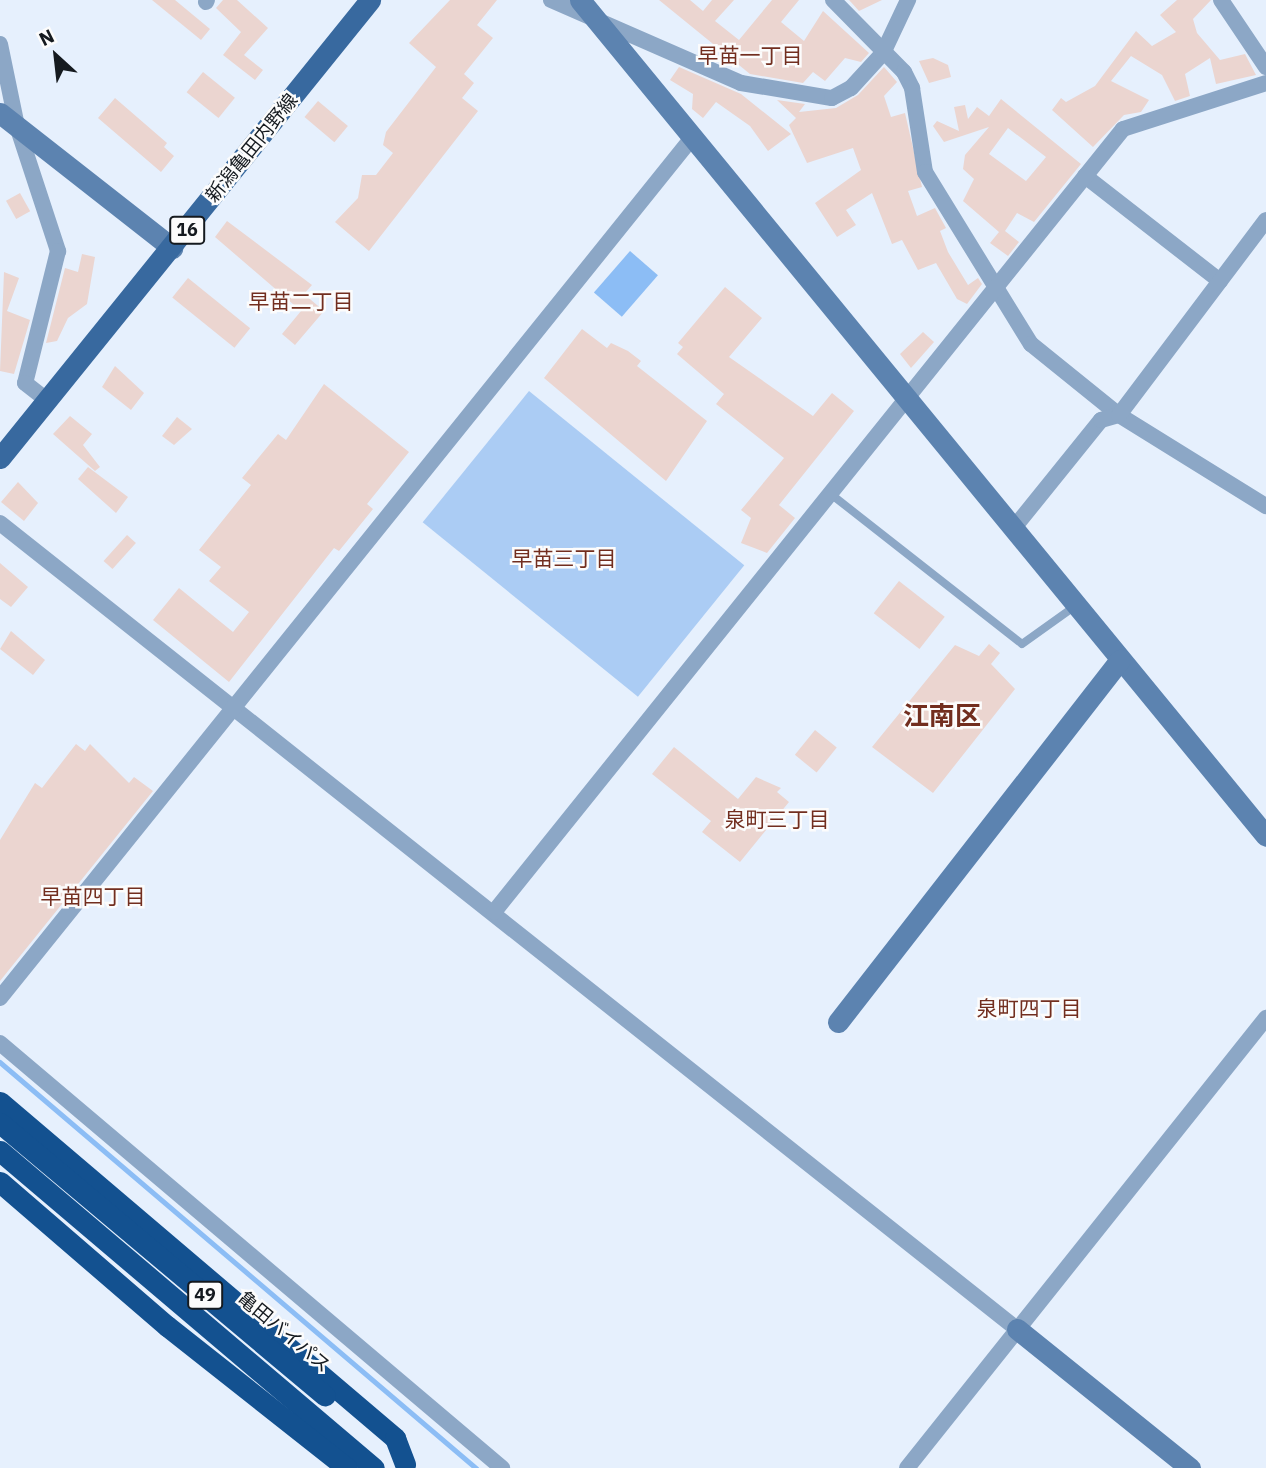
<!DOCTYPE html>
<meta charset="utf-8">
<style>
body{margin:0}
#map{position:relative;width:1266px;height:1468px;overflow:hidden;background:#e6f0fd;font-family:"IBM Plex Sans","Noto Sans JP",sans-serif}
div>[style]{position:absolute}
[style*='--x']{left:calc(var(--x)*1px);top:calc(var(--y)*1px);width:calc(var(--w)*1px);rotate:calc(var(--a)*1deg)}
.green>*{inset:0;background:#abccf4;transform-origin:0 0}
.water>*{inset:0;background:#8cbdf5;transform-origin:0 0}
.stream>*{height:4.5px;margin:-2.25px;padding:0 2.25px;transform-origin:2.25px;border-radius:2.25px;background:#8cbdf5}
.building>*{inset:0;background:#ebd5d0;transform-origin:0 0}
.lane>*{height:8px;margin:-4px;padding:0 4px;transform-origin:4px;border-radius:4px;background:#8ca7c6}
.street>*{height:16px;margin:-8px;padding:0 8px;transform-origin:8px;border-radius:8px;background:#8ca7c6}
.secondary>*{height:21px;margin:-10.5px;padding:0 10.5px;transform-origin:10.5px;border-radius:10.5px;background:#5c83b0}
.primary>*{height:21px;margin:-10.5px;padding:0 10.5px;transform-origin:10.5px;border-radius:10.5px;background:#38699f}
.highway>*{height:21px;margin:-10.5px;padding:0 10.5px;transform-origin:10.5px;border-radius:10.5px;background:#135190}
span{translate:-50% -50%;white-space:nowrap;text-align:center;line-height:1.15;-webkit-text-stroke:5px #fcfcfc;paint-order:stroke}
.shield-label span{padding:2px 5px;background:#fcfcfc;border:2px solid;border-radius:5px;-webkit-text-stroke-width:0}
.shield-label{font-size:18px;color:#151a1f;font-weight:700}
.street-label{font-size:19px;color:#151a1f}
.neighbourhood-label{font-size:21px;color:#722e1f}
.district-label{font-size:26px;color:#722e1f;font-weight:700}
.north{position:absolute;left:21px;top:21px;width:70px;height:70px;-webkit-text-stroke:5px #fcfcfc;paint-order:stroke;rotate:333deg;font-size:19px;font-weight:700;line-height:28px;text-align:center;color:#151a1f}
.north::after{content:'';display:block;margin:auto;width:24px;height:32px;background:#151a1f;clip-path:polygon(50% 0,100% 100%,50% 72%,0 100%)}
</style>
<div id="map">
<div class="green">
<div style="left:529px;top:391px;width:277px;height:169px;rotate:39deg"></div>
</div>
<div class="water">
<div style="left:630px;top:251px;width:37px;height:55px;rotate:41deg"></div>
</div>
<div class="stream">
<div style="--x:0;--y:1062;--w:626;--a:40.46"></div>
</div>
<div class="building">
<div style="clip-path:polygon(152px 0,175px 0,210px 29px,201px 40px)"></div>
<div style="clip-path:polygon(223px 0,237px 0,268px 28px,244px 55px,263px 70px,255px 80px,223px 55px,241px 32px,216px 8px)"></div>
<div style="clip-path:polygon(450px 0,497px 0,477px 25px,493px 38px,464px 74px,474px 83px,462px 98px,478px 111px,369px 251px,335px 222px,358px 198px,362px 175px,376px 175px,393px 153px,383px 145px,386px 132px,436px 67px,409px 43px)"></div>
<div style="clip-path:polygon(659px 0,690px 0,703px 11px,712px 0,734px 0,715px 21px,739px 40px,772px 0,799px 0,781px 22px,804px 41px,823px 11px,869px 53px,861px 62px,845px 58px,825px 81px,813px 72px,803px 83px,750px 74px)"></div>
<div style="clip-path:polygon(849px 0,882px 0,859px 11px)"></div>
<div style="clip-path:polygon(1177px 0,1211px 0,1193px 19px,1197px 33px,1220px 60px,1245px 54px,1256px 75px,1216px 84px,1210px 58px,1185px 74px,1190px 96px,1175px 101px,1162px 75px,1131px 56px,1111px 81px,1149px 100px,1141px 112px,1124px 115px,1093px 147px,1052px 110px,1061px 98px,1066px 102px,1095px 86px,1136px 31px,1152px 46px,1176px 32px,1160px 15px)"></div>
<div style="clip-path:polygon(933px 58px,948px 65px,951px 77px,929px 83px,919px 61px)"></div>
<div style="clip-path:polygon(679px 67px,741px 94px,791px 134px,768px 151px,750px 126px,716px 102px,703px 118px,692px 109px,693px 94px,670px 80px)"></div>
<div style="clip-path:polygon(884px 67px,897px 82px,884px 96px,891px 117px,905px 113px,922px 187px,908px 191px,917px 216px,935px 208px,946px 228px,940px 231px,948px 252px,968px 285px,978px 278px,982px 284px,967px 304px,957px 299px,936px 263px,918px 270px,902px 240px,892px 244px,872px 193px,846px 210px,856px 225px,837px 237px,815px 203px,861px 170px,853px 148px,807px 163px,789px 125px,796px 118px,777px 100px,805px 104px,799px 112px,836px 108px,858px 95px)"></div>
<div style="left:203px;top:72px;width:41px;height:26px;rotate:39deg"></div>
<div style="clip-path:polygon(115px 98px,167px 143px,164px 147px,174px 156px,161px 172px,98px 118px)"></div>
<div style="clip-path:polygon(evenodd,1001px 99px,1081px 164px,1034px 222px,1017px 213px,1005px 231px,1019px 242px,1008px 256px,990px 243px,999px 232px,963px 201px,974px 179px,963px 169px,965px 155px,989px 127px,944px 142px,933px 126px,937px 121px,959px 131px,954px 107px,965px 105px,968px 119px,977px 107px,989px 116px,1001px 99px,1008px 128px,1046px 157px,1026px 181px,989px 154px,1008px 128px)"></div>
<div style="left:318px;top:101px;width:39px;height:21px;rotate:40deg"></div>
<div style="left:20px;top:193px;width:21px;height:16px;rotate:61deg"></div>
<div style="clip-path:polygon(227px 221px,312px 285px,304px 294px,324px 311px,295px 345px,282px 334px,301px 311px,215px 237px)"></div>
<div style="clip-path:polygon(82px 254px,95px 257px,87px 304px,68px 318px,57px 341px,46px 343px,65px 268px,78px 272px)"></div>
<div style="clip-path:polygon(4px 272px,19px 278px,7px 311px,30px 320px,14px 374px,0 371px)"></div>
<div style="left:188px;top:278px;width:80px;height:25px;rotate:39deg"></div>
<div style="clip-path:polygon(725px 287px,762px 318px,729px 357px,813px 416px,832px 393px,854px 411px,779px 505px,795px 518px,767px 553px,741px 543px,751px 518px,741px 510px,784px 458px,716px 404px,724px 394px,677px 354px,683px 347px,678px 343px)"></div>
<div style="clip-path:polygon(582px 329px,607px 348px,611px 343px,628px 351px,641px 361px,637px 366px,707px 421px,666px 481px,544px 378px)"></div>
<div style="clip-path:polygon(923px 332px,934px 342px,911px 368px,900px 354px)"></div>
<div style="clip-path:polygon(115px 366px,144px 393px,131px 410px,102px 387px)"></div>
<div style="clip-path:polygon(324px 384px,409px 452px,367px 504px,373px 509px,339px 551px,334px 548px,229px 682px,153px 620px,179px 588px,233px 632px,249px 612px,209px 581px,221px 567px,199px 550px,251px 485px,242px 478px,278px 434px,286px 440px)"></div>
<div style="clip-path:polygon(70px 416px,92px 434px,83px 445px,100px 467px,95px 471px,53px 434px)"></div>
<div style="clip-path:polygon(177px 417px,192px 429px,174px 445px,162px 436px)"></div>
<div style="clip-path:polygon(88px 467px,128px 497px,116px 513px,78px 479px)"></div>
<div style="clip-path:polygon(18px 482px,38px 503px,24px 521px,1px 502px)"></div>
<div style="left:127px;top:535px;width:12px;height:35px;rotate:42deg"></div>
<div style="clip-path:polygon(0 563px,28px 587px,11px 607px,0 599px)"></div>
<div style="left:899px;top:581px;width:58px;height:41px;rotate:38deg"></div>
<div style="clip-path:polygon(11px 631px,45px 660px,33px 675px,0 649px)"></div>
<div style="clip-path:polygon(989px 644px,1000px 653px,991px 664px,1015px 689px,933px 793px,872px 747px,955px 645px,979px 656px)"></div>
<div style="left:815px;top:730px;width:28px;height:32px;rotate:39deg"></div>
<div style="clip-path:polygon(76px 744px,85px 751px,90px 744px,129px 783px,134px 777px,153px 791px,0 981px,0 840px,35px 783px,42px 788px)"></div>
<div style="clip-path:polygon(674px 747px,738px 799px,756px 777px,781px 788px,777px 792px,789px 802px,740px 862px,702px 832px,711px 821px,652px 774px)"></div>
</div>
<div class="lane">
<div style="--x:832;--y:495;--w:241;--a:38.1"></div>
<div style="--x:1022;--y:644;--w:65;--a:-35.6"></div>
</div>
<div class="street">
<div style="--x:551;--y:0;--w:207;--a:23.6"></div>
<div style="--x:741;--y:83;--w:92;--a:9.4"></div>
<div style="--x:832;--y:98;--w:21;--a:-28"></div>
<div style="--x:851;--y:88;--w:47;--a:-47.6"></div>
<div style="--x:883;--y:53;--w:59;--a:-64.7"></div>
<div style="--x:833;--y:0;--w:101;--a:45.4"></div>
<div style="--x:904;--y:72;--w:18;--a:63"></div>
<div style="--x:912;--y:88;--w:85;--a:81.2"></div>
<div style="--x:925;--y:172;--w:202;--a:58.4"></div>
<div style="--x:1031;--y:344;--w:113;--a:38.9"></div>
<div style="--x:1119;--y:415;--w:173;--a:31.8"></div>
<div style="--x:1221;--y:0;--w:81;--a:56.1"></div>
<div style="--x:206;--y:2;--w:2;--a:-63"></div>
<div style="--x:0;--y:44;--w:84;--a:78.3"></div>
<div style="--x:17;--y:126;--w:132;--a:71.8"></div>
<div style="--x:58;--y:251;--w:136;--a:104"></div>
<div style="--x:25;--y:383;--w:28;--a:38"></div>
<div style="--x:1085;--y:176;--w:171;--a:37.9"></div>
<div style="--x:0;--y:523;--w:1298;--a:38.4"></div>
<div style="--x:1013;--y:529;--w:140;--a:-51.1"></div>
<div style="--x:1101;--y:420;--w:19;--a:-16"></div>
<div style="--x:1119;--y:415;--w:244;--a:-53"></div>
<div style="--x:494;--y:912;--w:1004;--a:-51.22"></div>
<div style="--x:1123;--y:129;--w:150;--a:-17.8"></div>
<div style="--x:0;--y:998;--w:1104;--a:-51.18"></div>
<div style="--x:0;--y:1043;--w:658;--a:40.25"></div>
<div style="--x:907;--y:1468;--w:576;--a:-51.42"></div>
</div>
<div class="secondary">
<div style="--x:580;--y:0;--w:1081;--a:50.63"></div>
<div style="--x:0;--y:113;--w:219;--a:38.1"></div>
<div style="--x:838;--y:1022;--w:459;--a:-52.1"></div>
<div style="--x:1017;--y:1329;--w:222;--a:38.8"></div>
</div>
<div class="primary">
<div style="--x:0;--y:458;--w:589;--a:-51.07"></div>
</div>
<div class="highway">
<div style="--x:0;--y:1102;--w:519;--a:40.39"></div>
<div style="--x:395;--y:1438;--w:28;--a:69"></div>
<div style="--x:0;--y:1123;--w:424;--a:40"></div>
<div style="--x:0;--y:1151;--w:490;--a:40.3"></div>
<div style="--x:0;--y:1182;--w:221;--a:40.8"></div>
<div style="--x:167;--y:1326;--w:229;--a:38.3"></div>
</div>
<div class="shield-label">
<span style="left:187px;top:230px">16</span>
<span style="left:205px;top:1295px">49</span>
</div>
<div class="street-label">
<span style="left:252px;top:148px;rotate:-51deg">新潟亀田内野線</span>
<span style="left:284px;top:1332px;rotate:40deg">亀田バイパス</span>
</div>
<div class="neighbourhood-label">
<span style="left:750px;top:55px">早苗一丁目</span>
<span style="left:301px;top:301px">早苗二丁目</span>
<span style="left:564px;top:558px">早苗三丁目</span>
<span style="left:777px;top:819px">泉町三丁目</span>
<span style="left:93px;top:896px">早苗四丁目</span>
<span style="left:1029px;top:1008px">泉町四丁目</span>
</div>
<div class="district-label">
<span style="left:942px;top:716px">江南区</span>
</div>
<div class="north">N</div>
</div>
